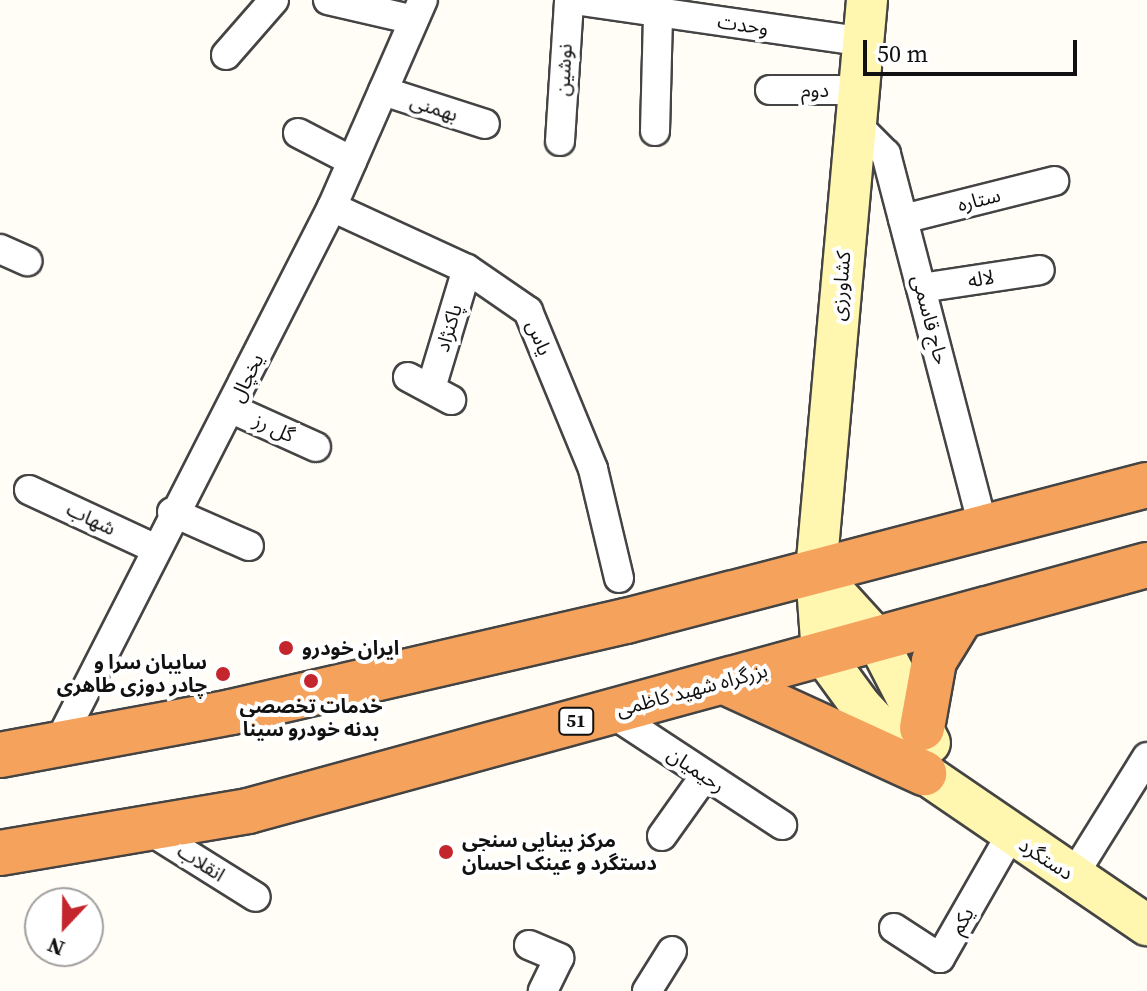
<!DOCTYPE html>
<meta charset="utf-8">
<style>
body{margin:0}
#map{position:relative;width:1147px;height:991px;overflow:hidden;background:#fffdf5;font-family:"Source Serif 4","Noto Sans Arabic",serif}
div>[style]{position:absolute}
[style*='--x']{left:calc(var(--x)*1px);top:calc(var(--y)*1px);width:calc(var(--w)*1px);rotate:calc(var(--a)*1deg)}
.roads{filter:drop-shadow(2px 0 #444) drop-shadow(-2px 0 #444) drop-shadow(0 2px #444) drop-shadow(0 -2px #444)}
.street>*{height:28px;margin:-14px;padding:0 14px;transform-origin:14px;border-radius:14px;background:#fff}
.secondary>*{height:40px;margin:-20px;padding:0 20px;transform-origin:20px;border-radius:20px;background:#fff6b0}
.highway>*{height:44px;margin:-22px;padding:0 22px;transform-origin:22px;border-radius:22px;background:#f5a25d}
.dots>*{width:22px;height:22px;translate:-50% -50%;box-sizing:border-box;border:4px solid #fff;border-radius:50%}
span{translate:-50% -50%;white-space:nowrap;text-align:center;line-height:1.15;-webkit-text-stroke:8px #fff;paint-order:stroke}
.shield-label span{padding:2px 6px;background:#fff;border:2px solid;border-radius:6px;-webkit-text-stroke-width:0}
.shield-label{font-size:18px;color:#111;font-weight:700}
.street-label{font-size:20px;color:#111}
.poi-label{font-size:20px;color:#111;font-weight:700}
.left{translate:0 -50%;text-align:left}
.right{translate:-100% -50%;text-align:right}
.north{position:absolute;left:24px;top:887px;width:80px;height:80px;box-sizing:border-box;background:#fff;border:2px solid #a0a0a0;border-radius:50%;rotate:202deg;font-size:22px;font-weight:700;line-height:32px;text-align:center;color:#111}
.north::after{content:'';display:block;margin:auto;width:28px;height:36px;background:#c4262e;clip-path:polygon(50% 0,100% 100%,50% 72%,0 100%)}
.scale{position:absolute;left:863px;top:40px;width:214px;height:36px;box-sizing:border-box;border:4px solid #111;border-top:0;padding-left:10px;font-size:24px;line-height:28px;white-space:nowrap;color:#111;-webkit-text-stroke:6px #fff;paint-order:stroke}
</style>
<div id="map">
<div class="roads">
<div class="street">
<i style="--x:328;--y:0;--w:88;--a:13.1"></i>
<i style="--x:574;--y:0;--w:294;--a:8.2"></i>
<i style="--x:226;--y:55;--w:73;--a:-48.9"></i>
<i style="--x:770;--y:90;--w:90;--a:0"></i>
<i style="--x:383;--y:91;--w:107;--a:17.9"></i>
<i style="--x:855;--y:123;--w:44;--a:45"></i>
<i style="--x:886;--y:154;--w:388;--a:75.4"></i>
<i style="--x:655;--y:131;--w:118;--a:-88.5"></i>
<i style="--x:298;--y:133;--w:61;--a:27.4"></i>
<i style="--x:560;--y:141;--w:141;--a:-86.3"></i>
<i style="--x:332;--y:207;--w:149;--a:24.7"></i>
<i style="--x:467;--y:269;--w:74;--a:34.5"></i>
<i style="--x:528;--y:311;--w:171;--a:67.6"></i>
<i style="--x:593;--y:469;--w:112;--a:76.6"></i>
<i style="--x:903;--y:219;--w:156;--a:-14.1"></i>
<i style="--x:0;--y:249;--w:30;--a:24"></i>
<i style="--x:921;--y:288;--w:120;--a:-8.6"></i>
<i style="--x:408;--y:377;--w:49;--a:28.1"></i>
<i style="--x:431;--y:388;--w:124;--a:-73.2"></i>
<i style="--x:232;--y:409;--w:92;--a:24.3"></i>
<i style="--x:29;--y:490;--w:138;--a:24.9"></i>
<i style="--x:172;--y:512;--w:84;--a:23.8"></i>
<i style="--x:610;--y:712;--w:206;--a:33.3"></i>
<i style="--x:56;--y:748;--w:607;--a:-62.97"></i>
<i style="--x:332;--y:207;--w:226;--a:-66.3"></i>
<i style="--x:147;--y:829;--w:128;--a:32"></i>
<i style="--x:662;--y:836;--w:72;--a:-54.6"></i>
<i style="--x:1073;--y:876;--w:140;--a:-58.1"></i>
<i style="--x:894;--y:928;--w:55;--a:33.1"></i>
<i style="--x:940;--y:958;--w:141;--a:-60.2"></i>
<i style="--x:529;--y:945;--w:33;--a:23"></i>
<i style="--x:559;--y:958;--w:37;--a:116"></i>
<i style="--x:647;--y:991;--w:47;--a:-58"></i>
</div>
<div class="secondary">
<i style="--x:867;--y:0;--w:574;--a:95.1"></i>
<i style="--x:816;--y:572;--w:81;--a:85.8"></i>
<i style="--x:822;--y:653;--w:64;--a:53.8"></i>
<i style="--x:860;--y:705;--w:93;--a:46.7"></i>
<i style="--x:924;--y:773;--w:270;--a:34.3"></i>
<i style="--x:816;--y:572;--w:89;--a:47.7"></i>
<i style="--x:876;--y:638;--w:118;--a:62.8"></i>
</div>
<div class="highway">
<i style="--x:727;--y:683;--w:217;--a:24.6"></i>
<i style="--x:922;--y:728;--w:68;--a:-79.8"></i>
<i style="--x:934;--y:661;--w:52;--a:-58.5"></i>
<i style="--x:0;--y:755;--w:235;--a:-10.5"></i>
<i style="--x:231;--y:712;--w:405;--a:-13"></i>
<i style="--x:626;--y:621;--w:538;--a:-14.63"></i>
<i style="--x:0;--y:853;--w:252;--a:-9.6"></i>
<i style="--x:248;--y:811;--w:932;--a:-15.3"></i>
</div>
</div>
<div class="dots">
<i style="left:286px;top:648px;background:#c4262e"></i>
<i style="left:223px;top:674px;background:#c4262e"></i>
<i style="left:311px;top:681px;background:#c4262e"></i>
<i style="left:446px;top:852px;background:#c4262e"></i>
</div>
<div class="shield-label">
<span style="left:576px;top:721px">51</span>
</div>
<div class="street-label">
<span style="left:743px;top:25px;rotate:8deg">وحدت</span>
<span style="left:564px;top:70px;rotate:-87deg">نوشین</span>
<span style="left:815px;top:90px">دوم</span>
<span style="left:434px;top:108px;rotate:18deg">بهمنی</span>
<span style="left:979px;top:200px;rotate:-14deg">ستاره</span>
<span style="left:981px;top:279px;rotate:-9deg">لاله</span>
<span style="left:841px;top:286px;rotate:-85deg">کشاورزی</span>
<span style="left:930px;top:320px;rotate:75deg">حاج قاسمی</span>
<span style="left:449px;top:328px;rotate:-73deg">پاکنژاد</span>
<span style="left:539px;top:338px;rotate:68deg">یاس</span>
<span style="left:247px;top:378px;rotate:-64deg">یخچال</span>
<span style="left:274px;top:428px;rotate:25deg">گل رز</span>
<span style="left:91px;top:519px;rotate:25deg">شهاب</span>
<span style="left:692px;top:690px;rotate:-15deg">بزرگراه شهید کاظمی</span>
<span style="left:696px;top:770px;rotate:34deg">رحیمیان</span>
<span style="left:1046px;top:859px;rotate:33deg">دستگرد</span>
<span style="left:201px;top:863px;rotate:32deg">انقلاب</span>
<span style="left:962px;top:921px;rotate:-60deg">یکم</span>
</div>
<div class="poi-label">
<span class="left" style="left:302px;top:648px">ایران خودرو</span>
<span class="right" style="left:207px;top:674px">سایبان سرا و<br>چادر دوزی طاهری</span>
<span style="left:311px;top:718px">خدمات تخصصی<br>بدنه خودرو سینا</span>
<span class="left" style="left:462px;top:852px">مرکز بینایی سنجی<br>دستگرد و عینک احسان</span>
</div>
<div class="north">N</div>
<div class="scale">50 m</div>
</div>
